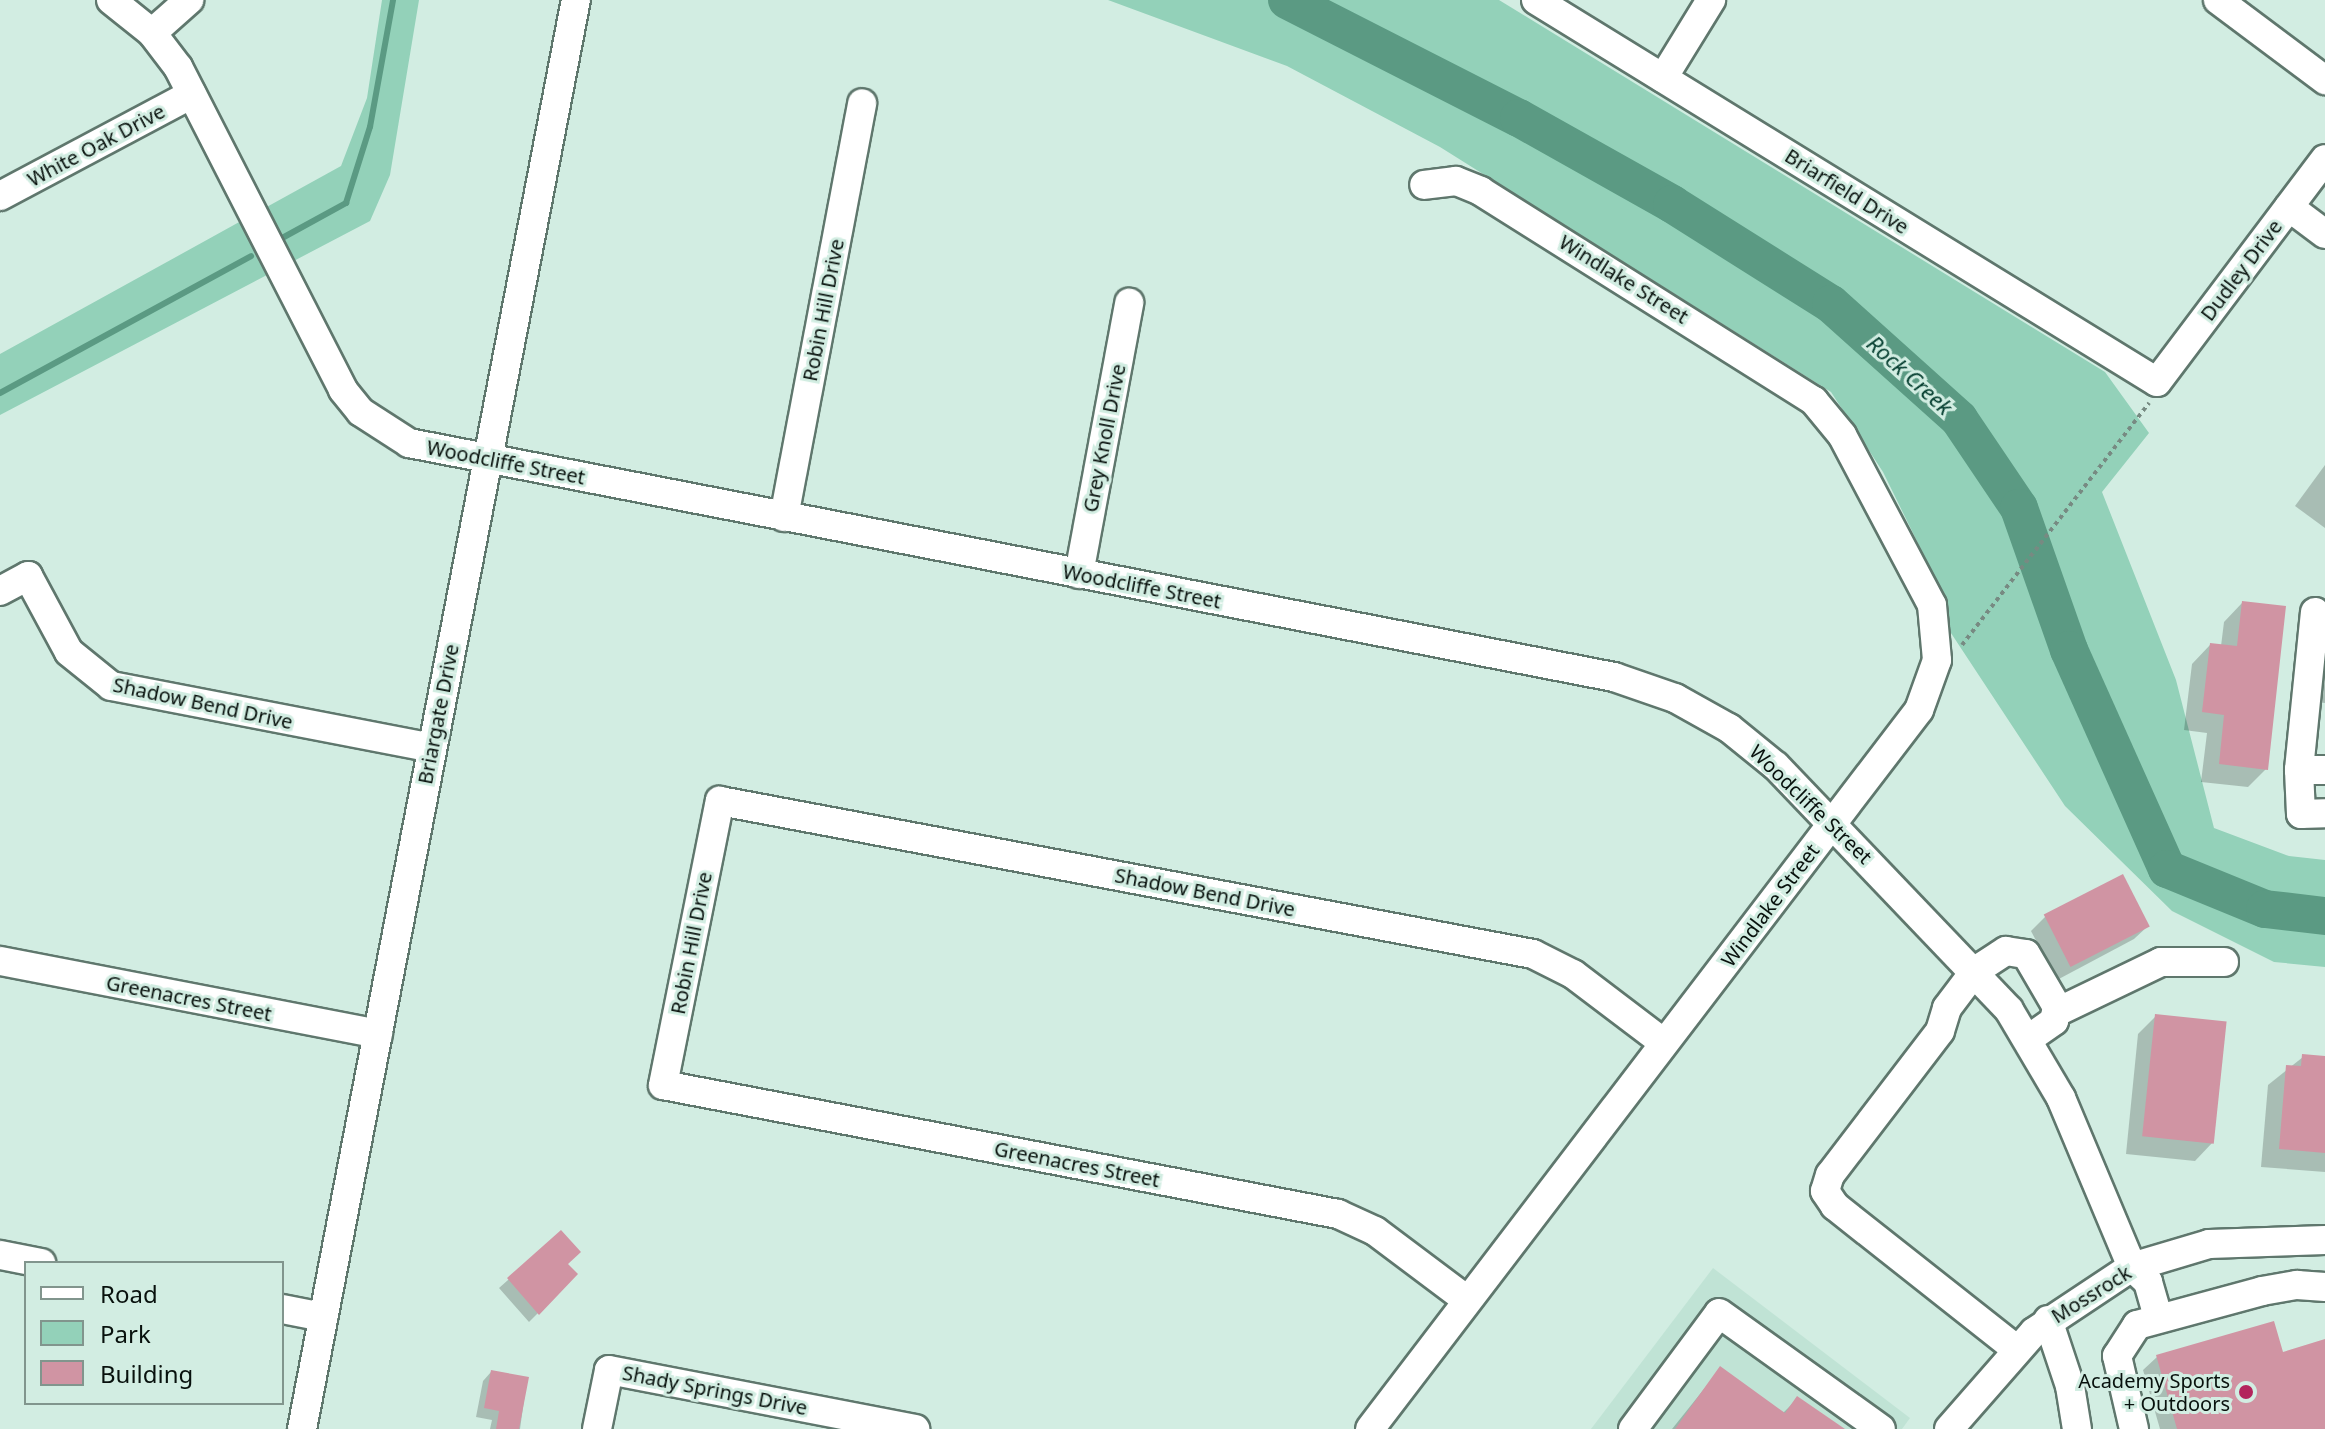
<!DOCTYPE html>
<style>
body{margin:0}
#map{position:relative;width:2325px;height:1429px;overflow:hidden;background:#d2ede2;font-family:"Noto Sans",sans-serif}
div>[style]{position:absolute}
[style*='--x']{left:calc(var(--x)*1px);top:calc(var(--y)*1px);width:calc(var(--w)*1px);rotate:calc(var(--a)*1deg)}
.built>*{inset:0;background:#c0e3d5}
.green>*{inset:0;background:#93d1b9}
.shadow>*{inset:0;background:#0003}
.stream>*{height:6px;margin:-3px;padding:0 3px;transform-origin:3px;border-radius:3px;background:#5b9a83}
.river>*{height:38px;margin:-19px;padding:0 19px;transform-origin:19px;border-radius:19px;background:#5b9a83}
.building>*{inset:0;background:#d094a3;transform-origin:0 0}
.path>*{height:4px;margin-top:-2px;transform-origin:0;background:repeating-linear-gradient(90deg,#778a82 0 4px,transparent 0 8px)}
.roads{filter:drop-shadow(2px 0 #5f776d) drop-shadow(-2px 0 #5f776d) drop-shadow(0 2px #5f776d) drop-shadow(0 -2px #5f776d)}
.minor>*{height:28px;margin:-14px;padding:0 14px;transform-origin:14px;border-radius:14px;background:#fff}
.dots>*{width:22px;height:22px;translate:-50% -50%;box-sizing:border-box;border:4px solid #d2ede2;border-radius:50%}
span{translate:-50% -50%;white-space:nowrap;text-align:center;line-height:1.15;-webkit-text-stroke:6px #d2ede2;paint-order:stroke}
.street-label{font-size:20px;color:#08110d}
.poi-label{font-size:20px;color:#08110d}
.right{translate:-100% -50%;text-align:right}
.water-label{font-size:22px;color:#013b2c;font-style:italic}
.legend{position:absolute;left:24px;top:1261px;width:260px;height:144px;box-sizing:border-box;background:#d2ede2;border:2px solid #81958d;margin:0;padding:10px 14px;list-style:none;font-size:24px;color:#08110d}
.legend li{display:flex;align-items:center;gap:16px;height:40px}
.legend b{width:40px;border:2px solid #81958d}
</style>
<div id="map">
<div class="built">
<i style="clip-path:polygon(1713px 1268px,1910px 1418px,1902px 1429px,1591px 1429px)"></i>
</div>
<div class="green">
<i style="clip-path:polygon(382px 0,419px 0,390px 175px,370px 221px,0 415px,0 354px,341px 166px,367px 98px)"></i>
<i style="clip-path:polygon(1108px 0,1499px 0,2105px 372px,2149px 433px,2102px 492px,2176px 680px,2214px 828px,2289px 856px,2325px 860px,2325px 967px,2274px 962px,2172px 911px,2065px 806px,1947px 627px,1941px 590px,1883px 472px,1831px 392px,1440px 147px,1287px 66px)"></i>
</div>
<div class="shadow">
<i style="clip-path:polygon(2325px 465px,2325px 528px,2295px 506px)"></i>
<i style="clip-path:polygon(2325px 599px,2325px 703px,2307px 701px,2316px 608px)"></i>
<i style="clip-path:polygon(2242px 603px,2266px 769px,2248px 787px,2201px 782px,2207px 733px,2184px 730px,2192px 664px,2210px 645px,2221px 646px,2224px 622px)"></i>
<i style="clip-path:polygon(2122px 877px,2148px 926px,2134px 939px,2057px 980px,2031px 931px,2045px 917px)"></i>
<i style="clip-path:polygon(2156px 1016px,2213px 1142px,2195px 1161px,2126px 1154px,2138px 1034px)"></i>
<i style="clip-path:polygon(2303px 1057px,2325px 1058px,2325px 1172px,2261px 1167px,2268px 1085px)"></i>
<i style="clip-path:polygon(561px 1233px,566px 1264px,576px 1275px,529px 1322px,499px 1288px)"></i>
<i style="clip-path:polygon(2325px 1342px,2325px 1429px,2160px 1429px,2143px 1370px,2157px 1357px,2282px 1354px)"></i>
<i style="clip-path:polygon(1720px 1369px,1783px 1413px,1798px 1398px,1838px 1429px,1672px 1429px)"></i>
<i style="clip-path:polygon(491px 1372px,527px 1379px,520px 1429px,490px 1429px,492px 1420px,476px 1417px,483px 1381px)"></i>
</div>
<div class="stream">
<i style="--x:284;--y:237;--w:71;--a:-28.7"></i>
<i style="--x:346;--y:203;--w:80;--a:-72.5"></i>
<i style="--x:370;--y:127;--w:129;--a:-79.7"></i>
<i style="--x:0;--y:393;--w:286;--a:-28.6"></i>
</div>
<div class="river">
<i style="--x:1287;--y:0;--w:260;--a:27"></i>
<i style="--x:1519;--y:118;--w:176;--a:29.3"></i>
<i style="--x:1672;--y:204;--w:188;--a:32.2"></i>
<i style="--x:1831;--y:304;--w:172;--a:41.9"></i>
<i style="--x:1959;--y:419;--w:107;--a:56"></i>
<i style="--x:2019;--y:508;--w:151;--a:70.6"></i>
<i style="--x:2069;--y:650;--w:240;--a:65.9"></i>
<i style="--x:2167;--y:869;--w:106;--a:22.2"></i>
<i style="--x:2265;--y:909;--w:60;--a:6.7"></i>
</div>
<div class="building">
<i style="clip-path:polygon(2242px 601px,2286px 606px,2268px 770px,2219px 764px,2224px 715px,2202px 712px,2210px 643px,2237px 646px)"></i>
<i style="left:2123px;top:874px;width:59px;height:89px;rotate:63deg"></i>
<i style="left:2155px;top:1014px;width:72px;height:123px;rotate:6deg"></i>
<i style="clip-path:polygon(2302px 1054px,2325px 1056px,2325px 1153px,2279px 1149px,2286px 1065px,2301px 1066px)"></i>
<i style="clip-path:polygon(561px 1230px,581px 1252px,568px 1264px,578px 1274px,539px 1315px,507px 1278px)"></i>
<i style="clip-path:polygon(2274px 1321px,2283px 1352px,2325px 1339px,2325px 1429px,2177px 1429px,2156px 1355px)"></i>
<i style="clip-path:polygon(1720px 1366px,1785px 1413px,1797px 1396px,1845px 1429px,1675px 1429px)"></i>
<i style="clip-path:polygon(491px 1370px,529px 1377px,519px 1429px,496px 1429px,499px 1411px,484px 1408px)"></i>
</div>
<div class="path">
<i style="--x:1962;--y:645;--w:306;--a:-52.3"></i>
</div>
<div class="roads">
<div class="minor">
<i style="--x:111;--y:0;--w:53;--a:38.8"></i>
<i style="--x:152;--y:33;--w:43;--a:52.6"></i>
<i style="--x:178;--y:67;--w:363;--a:62.9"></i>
<i style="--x:343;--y:390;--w:28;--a:51"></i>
<i style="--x:361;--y:412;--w:57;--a:32.9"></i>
<i style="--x:409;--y:443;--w:1228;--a:10.99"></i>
<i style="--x:1614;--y:677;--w:65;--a:19"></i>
<i style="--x:1675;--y:698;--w:62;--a:29.1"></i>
<i style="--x:1729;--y:728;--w:60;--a:39"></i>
<i style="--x:1776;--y:766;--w:337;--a:46.3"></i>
<i style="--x:2009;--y:1010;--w:102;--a:59.4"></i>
<i style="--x:2061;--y:1098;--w:183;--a:67.2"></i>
<i style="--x:2132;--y:1267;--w:22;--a:43"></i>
<i style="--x:2148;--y:1282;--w:35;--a:74"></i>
<i style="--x:1536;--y:0;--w:729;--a:31.6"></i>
<i style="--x:2157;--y:382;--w:279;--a:-53"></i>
<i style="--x:2218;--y:0;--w:134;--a:36.8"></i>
<i style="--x:152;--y:33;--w:50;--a:-41.7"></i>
<i style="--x:1663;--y:78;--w:92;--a:-58.4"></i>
<i style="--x:0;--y:196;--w:217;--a:-28"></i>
<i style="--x:2289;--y:207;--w:45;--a:36.9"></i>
<i style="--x:784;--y:517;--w:421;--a:-79.3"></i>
<i style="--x:1079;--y:574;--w:276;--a:-79.5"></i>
<i style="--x:0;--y:591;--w:32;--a:-28"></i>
<i style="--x:28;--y:576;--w:86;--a:61.7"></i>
<i style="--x:69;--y:652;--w:54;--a:39"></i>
<i style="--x:111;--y:686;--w:327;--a:10.9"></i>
<i style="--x:2315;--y:612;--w:159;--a:95.8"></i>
<i style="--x:2299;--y:770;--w:26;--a:0"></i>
<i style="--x:2299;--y:770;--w:44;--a:87.4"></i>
<i style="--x:2301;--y:814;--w:24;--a:-2"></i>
<i style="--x:0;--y:961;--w:385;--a:10.9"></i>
<i style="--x:2057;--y:1012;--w:115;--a:-25.7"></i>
<i style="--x:2161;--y:962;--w:63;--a:0"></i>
<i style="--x:0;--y:1255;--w:42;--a:11"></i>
<i style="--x:1467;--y:1300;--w:115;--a:-143.1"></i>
<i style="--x:1375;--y:1231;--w:41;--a:-155.3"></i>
<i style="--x:1338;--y:1214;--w:687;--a:-169.18"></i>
<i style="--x:663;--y:1085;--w:290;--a:-78.7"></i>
<i style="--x:720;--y:801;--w:827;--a:10.66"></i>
<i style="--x:1533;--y:954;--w:45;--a:26.6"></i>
<i style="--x:1573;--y:974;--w:114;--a:37.2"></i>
<i style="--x:282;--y:1309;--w:42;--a:11"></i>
<i style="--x:2048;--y:1320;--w:70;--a:71.6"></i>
<i style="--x:2070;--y:1386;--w:44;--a:80.8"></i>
<i style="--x:2016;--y:1349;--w:231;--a:-141.7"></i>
<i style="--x:1835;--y:1206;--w:18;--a:-124"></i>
<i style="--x:1825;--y:1191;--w:17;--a:-73"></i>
<i style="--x:1830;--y:1175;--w:181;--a:-52.6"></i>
<i style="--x:1940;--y:1031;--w:24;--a:-73"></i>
<i style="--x:1947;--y:1008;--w:46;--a:-52.9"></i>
<i style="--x:1975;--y:971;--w:37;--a:-33"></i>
<i style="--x:2006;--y:951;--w:20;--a:9"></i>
<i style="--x:2026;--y:954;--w:61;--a:59.7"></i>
<i style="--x:2057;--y:1007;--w:14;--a:102"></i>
<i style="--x:2054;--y:1021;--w:32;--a:145"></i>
<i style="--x:302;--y:1429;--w:1455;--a:-79.15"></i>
<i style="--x:597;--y:1429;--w:60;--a:-78.5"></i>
<i style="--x:609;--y:1370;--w:312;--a:10.9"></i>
<i style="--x:1370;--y:1429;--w:905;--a:-52.64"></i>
<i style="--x:1919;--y:710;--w:53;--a:-70.2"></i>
<i style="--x:1937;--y:660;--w:55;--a:-95.2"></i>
<i style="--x:1932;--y:605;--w:192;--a:-117.9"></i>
<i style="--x:1842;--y:435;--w:44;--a:-129.5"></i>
<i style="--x:1814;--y:401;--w:394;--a:-147.8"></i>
<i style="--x:1481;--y:191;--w:27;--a:-158"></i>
<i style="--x:1456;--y:181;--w:32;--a:173"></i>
<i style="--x:1633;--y:1429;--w:144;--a:-53.4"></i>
<i style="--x:1719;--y:1313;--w:199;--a:35.6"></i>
<i style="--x:1949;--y:1429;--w:129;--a:-48.8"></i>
<i style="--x:2034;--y:1332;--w:118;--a:-33.6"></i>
<i style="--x:2132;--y:1267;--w:80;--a:-16.6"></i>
<i style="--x:2209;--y:1244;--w:116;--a:-2"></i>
<i style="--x:2134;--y:1429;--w:75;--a:-103.1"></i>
<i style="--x:2117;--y:1356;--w:37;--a:-57"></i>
<i style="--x:2137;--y:1325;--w:130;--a:-15.2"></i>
<i style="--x:2262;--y:1291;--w:36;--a:-10"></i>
<i style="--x:2297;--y:1285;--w:28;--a:4"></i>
</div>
</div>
<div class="dots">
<i style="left:2246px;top:1392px;background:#b3255c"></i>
</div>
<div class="street-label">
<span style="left:96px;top:145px;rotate:-28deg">White Oak Drive</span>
<span style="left:1847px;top:191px;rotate:32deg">Briarfield Drive</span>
<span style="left:2241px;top:270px;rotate:-53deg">Dudley Drive</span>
<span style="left:1624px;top:279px;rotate:32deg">Windlake Street</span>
<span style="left:823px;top:310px;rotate:-79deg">Robin Hill Drive</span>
<span style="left:1104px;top:438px;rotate:-79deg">Grey Knoll Drive</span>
<span style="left:506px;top:462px;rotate:11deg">Woodcliffe Street</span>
<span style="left:1142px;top:586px;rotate:11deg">Woodcliffe Street</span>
<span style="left:203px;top:703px;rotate:12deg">Shadow Bend Drive</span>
<span style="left:438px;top:714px;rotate:-79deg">Briargate Drive</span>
<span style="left:1811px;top:804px;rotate:44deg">Woodcliffe Street</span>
<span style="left:1205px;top:892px;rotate:11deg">Shadow Bend Drive</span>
<span style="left:1770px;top:905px;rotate:-53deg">Windlake Street</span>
<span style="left:691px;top:943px;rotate:-79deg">Robin Hill Drive</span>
<span style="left:189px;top:998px;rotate:11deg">Greenacres Street</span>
<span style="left:1077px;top:1164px;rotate:11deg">Greenacres Street</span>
<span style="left:2091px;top:1294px;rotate:-32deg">Mossrock</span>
<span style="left:715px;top:1390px;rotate:11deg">Shady Springs Drive</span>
</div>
<div class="poi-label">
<span class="right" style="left:2230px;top:1392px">Academy Sports<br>+ Outdoors</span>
</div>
<div class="water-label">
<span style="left:1910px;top:375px;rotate:42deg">Rock Creek</span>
</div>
<ul class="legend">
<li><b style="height:10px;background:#fff"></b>Road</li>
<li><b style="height:22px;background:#93d1b9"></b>Park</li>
<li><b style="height:22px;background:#d094a3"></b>Building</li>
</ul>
</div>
